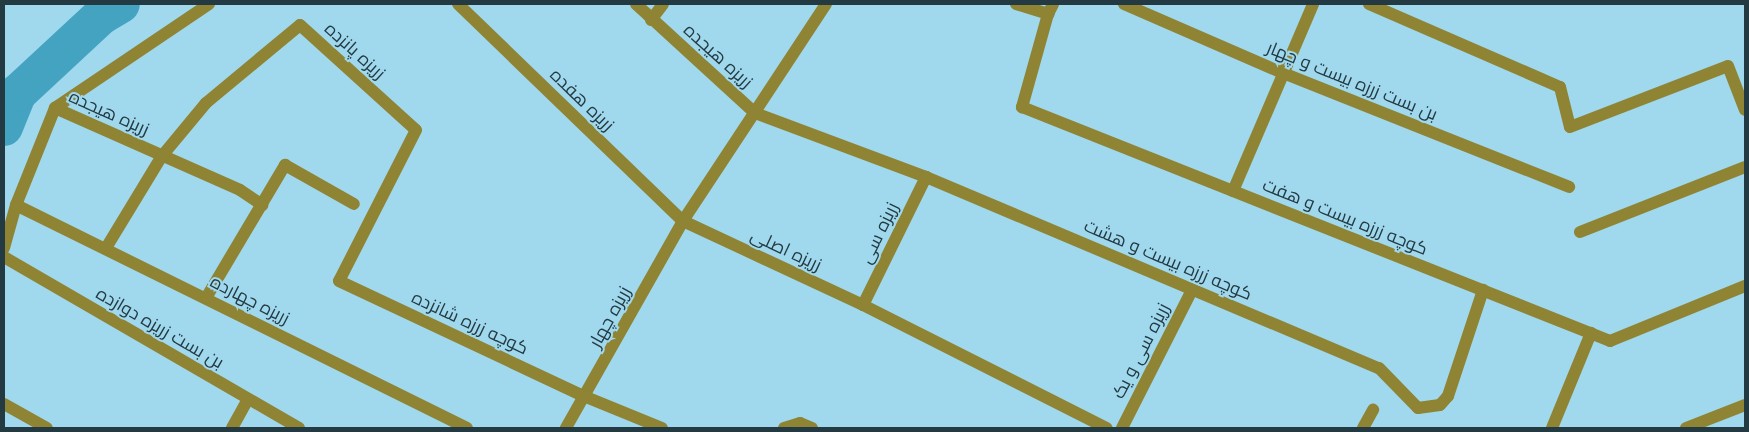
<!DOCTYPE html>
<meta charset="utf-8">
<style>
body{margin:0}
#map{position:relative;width:1749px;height:432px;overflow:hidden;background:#a0d8ed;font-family:Montserrat,Cairo,sans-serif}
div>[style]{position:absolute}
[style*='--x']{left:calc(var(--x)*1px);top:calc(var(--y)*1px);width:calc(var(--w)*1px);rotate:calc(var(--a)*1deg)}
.river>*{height:38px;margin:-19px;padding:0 19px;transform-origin:19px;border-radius:19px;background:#43a3c1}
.minor>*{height:12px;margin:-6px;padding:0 6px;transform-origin:6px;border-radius:6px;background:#8e8433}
span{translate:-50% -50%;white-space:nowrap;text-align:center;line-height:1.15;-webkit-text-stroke:4px #a0d8ed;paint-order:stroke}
.street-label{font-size:18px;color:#233a42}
.frame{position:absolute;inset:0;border:5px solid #233a42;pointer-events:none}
</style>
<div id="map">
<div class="river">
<i style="--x:4;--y:127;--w:37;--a:-68"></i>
<i style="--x:18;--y:93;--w:113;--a:-42.9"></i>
<i style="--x:101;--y:16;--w:23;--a:-31"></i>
</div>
<div class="minor">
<i style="--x:209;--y:4;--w:186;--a:146"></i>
<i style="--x:55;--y:108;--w:202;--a:23.9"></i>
<i style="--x:240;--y:190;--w:27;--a:34"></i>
<i style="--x:458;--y:4;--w:313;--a:44"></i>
<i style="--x:683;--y:221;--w:238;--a:119.5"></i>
<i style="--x:636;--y:4;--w:161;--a:42.5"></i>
<i style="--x:755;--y:113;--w:183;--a:20.5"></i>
<i style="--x:926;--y:177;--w:492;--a:22.9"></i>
<i style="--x:1379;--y:368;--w:56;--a:45.7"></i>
<i style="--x:1418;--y:408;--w:22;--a:-8"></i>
<i style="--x:1440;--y:405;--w:12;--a:-48"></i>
<i style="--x:1448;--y:396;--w:112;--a:-71.7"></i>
<i style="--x:826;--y:4;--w:260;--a:123.4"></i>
<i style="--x:683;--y:221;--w:199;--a:25"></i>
<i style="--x:863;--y:305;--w:273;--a:26.8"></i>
<i style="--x:1016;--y:4;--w:34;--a:17"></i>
<i style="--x:1048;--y:14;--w:11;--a:-63"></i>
<i style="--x:1124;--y:4;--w:173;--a:23.5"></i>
<i style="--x:1283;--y:73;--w:308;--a:21.7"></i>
<i style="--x:1369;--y:4;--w:208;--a:23.5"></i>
<i style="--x:1560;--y:87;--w:41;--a:76"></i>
<i style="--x:1570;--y:127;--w:169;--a:-21.1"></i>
<i style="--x:1728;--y:66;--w:47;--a:68.9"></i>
<i style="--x:1048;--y:14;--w:97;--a:105.6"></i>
<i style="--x:1022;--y:107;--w:633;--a:21.7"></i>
<i style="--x:1610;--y:341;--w:146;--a:-22.2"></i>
<i style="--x:651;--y:20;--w:20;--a:-53"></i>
<i style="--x:1233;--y:191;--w:203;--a:-66.8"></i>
<i style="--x:16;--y:205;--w:503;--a:26.31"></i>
<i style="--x:1580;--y:232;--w:177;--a:-21.5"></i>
<i style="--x:4;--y:248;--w:45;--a:-74.4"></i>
<i style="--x:16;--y:205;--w:105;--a:-68.1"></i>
<i style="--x:106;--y:248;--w:108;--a:-58.7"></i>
<i style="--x:162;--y:156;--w:69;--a:-50.3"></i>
<i style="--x:206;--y:103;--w:122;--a:-39.7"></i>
<i style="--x:300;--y:25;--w:156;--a:42.2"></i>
<i style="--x:416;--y:130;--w:169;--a:117"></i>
<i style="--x:339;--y:281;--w:273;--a:25.2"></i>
<i style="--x:586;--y:397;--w:82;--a:22.2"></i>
<i style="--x:4;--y:257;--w:341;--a:30.1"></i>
<i style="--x:206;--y:298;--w:155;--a:-59.3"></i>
<i style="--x:285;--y:165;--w:79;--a:29.5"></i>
<i style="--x:863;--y:305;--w:143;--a:-63.8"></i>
<i style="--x:4;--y:404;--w:49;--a:29.2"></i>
<i style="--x:232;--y:428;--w:33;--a:-61"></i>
<i style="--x:784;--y:428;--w:17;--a:-17"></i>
<i style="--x:800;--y:423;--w:13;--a:23"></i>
<i style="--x:1122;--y:428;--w:155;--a:-63.1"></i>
<i style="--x:1363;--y:428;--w:21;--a:-61"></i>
<i style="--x:1552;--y:428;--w:103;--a:-67.7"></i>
<i style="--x:1686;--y:428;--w:63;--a:-21.3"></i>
</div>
<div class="street-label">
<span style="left:355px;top:51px;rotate:42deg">زریزه پانزده</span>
<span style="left:718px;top:56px;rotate:42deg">زریزه هیجده</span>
<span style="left:1352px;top:81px;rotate:22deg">بن بست زرزه بیست و چهار</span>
<span style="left:582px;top:100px;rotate:44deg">زریزه هفده</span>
<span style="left:109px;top:113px;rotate:24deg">زریزه هیجده</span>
<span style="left:1345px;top:217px;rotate:22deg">کوچه زرزه بیست و هفت</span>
<span style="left:879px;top:233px;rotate:-64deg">زریزه سی</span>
<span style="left:786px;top:250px;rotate:25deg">زریزه اصلی</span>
<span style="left:1168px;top:260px;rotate:23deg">کوچه زرزه بیست و هشت</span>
<span style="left:250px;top:300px;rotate:27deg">زریزه چهارده</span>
<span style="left:610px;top:317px;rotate:-61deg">زریزه چهار</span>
<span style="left:470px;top:323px;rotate:25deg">کوچه زرزه شانزده</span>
<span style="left:160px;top:328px;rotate:30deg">بن بست زریزه دوازده</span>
<span style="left:1141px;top:351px;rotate:-63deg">زریزه سی و یک</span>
</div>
<div class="frame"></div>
</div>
